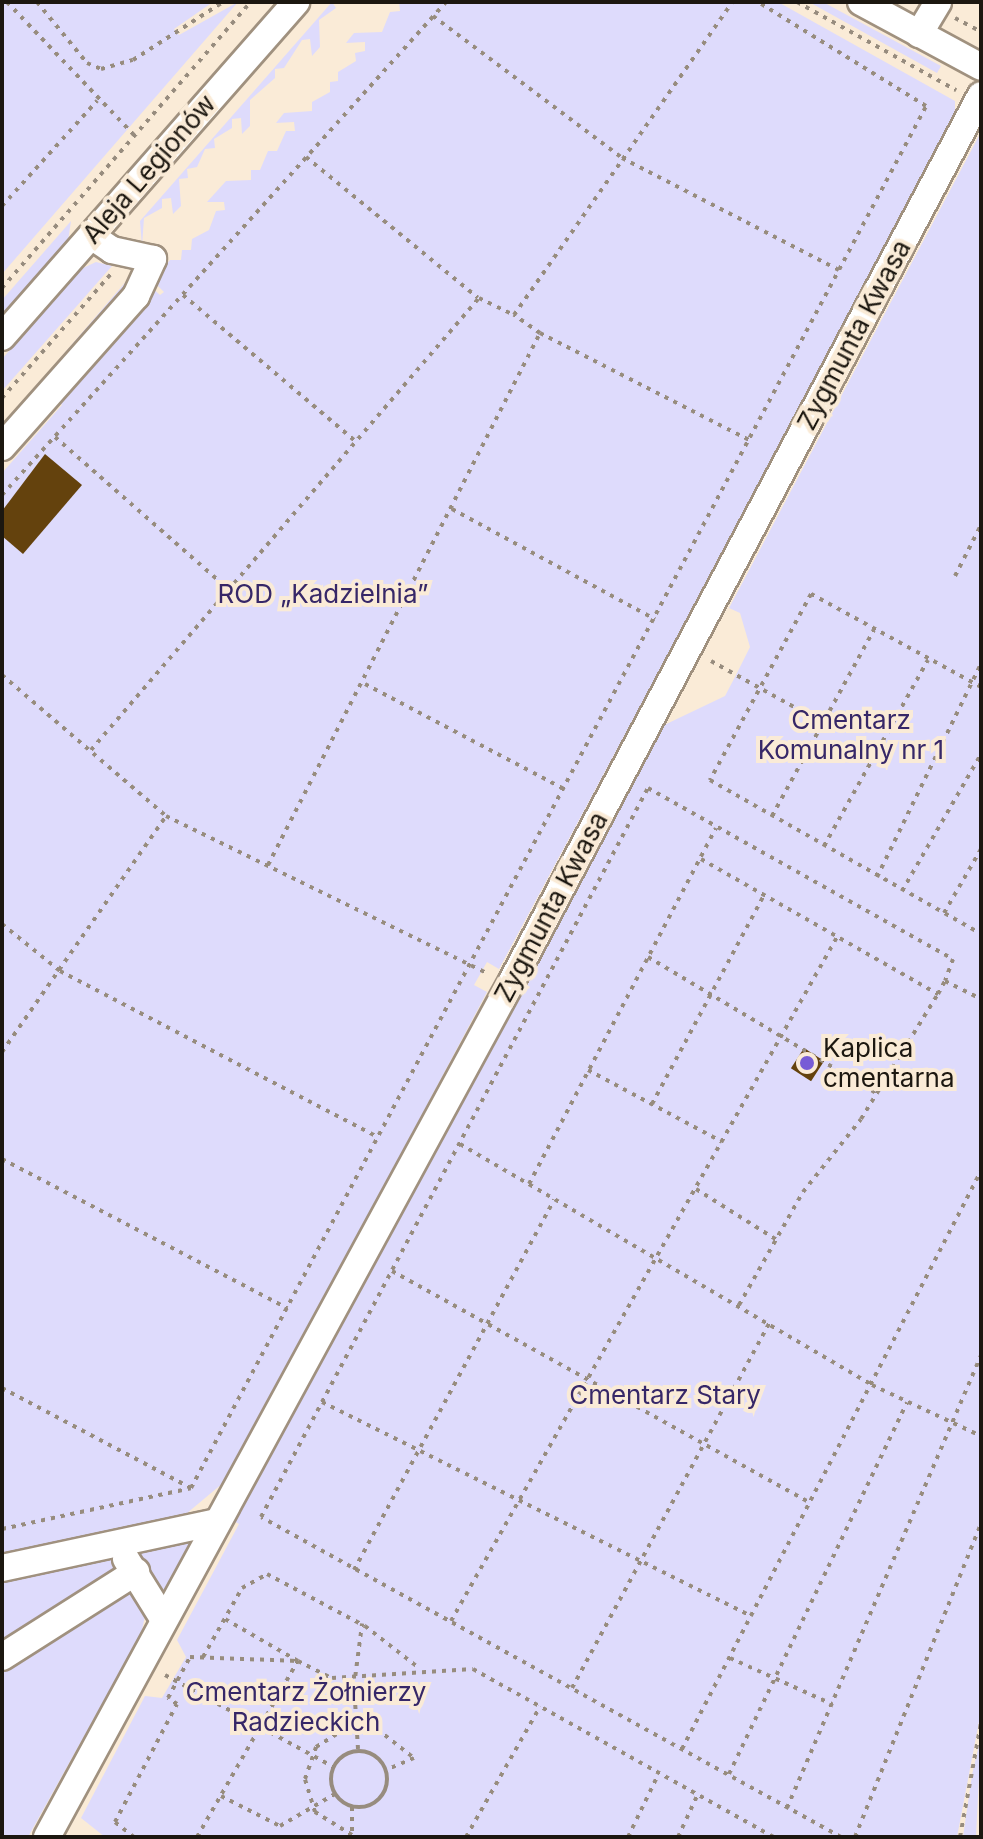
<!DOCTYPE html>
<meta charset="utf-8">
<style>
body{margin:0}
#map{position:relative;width:983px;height:1839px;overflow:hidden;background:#faebd7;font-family:Inter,sans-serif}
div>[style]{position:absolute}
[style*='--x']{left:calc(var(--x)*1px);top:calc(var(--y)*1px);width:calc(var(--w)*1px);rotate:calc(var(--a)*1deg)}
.green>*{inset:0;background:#dedbfc}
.building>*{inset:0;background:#64420d;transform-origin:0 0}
.path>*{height:4px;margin-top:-2px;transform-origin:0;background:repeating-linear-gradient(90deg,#978c7e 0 4px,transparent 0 10px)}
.path>.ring{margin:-2px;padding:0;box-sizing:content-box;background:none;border:4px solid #978c7e;border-radius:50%}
.roads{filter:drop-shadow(2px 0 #a0917f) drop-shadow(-2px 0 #a0917f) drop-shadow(0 2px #a0917f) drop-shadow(0 -2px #a0917f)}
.minor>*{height:26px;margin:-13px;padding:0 13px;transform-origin:13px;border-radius:13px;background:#fff}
.dots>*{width:22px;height:22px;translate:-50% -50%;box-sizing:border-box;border:4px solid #faebd7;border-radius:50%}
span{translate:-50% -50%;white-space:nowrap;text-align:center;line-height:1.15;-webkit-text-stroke:8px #faebd7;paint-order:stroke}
.street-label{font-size:26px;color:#1c1710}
.park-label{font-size:26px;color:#362768}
.poi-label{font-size:26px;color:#1c1710}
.left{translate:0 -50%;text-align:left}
.frame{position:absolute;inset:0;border:4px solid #1c1710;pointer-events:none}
</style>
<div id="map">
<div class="green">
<i style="clip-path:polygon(2px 2px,213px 2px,174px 29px,179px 35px,238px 2px,2px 274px)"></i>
<i style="clip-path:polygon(332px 2px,336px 8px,319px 20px,320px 47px,312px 56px,310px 39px,302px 40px,284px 68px,275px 69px,275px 78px,250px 100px,250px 126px,242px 134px,241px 118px,232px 119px,232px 128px,214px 139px,215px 148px,205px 149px,197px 167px,187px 169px,188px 178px,179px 179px,181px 206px,173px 214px,171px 198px,162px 199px,162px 208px,144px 218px,142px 246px,140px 221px)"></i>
<i style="clip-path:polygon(399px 2px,778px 2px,955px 101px,955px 109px,950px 128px,499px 969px,487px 962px,474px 985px,487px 992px,229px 1478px,180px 1519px,2px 1558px,2px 473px,62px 405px,54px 397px,150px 286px,160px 295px,164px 292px,153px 281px,170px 260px,181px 260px,182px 250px,191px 250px,192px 239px,209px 230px,216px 211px,225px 210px,224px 202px,207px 202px,226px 181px,251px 180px,251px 170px,260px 170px,268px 151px,277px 151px,286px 131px,295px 131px,294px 122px,276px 123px,284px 113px,312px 111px,312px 102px,330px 92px,330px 82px,338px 81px,338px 72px,356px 61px,355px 53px,365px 51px,365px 42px,346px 43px,354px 33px,382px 32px,390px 12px,400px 11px)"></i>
<i style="clip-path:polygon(809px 2px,823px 2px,941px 66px,937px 73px)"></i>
<i style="clip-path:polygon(981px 132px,981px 1711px,957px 1837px,105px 1837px,81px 1818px,145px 1696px,162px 1698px,186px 1657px,177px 1640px,239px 1524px,234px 1521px,658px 728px,725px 696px,736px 675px,750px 647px,740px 613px,729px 608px)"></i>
<i style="clip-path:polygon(71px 221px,68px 241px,2px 315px,2px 300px)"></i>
<i style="clip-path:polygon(96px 262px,112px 266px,2px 391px,2px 359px,81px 269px)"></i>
<i style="clip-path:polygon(135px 271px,135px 279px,13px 427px,2px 426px)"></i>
<i style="clip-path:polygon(188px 1535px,196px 1541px,162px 1599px,132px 1552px)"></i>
<i style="clip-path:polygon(108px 1554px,134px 1578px,146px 1612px,141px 1634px,28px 1837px,2px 1837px,2px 1576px)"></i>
<i style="clip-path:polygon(981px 1736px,976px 1837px,963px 1837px,972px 1775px)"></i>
</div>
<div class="building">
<i style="clip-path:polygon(45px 454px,82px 485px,23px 554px,2px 536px,2px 511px)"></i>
<i style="left:804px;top:1048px;width:24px;height:24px;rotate:33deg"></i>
</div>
<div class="path">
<i style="--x:7;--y:2;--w:184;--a:46.3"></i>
<i style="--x:37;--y:2;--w:79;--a:50.7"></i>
<i style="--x:87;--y:63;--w:15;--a:23"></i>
<i style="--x:101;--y:69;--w:33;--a:-16"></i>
<i style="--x:133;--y:60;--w:107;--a:-32.8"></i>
<i style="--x:797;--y:2;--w:182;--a:29"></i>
<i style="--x:433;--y:16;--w:236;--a:36.9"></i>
<i style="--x:622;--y:158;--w:244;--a:27.3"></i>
<i style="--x:955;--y:18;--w:30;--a:28"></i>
<i style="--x:306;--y:157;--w:222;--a:39.3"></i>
<i style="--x:2;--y:206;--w:142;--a:-47.9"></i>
<i style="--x:2;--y:288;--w:379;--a:-49"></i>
<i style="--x:183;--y:295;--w:224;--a:40.3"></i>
<i style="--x:540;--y:333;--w:235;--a:27.1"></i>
<i style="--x:2;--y:398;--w:165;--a:-48.7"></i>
<i style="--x:55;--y:437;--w:227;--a:41.3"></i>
<i style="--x:2;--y:495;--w:663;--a:-47.99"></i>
<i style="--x:452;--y:509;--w:231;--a:28.5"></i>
<i style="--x:955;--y:576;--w:57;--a:-63"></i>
<i style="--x:711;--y:661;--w:126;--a:29"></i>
<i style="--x:2;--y:675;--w:216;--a:40.7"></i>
<i style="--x:166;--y:816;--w:357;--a:26.1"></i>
<i style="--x:365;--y:684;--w:225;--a:27.8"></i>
<i style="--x:981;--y:687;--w:194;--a:-151.3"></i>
<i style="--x:811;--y:594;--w:212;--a:118.5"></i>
<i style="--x:710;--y:780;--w:312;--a:29.6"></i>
<i style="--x:91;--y:750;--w:596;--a:-49.36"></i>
<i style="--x:479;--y:298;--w:39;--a:26"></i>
<i style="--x:772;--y:816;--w:212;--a:-61.3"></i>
<i style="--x:824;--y:846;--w:213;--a:-60.8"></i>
<i style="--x:701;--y:859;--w:273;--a:29.7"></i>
<i style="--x:938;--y:994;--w:15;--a:-62"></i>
<i style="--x:945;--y:981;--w:40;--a:26.6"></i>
<i style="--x:268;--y:865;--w:598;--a:-62.92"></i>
<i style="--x:540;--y:333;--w:32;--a:-145"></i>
<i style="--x:514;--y:315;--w:381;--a:-55.1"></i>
<i style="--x:877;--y:877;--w:237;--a:-64"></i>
<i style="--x:902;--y:891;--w:158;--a:-60"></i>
<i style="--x:944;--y:913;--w:74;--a:-60"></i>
<i style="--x:2;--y:924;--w:75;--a:39"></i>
<i style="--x:60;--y:971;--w:359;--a:27.6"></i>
<i style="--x:648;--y:957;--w:268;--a:30.8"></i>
<i style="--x:2;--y:1052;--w:287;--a:-55.2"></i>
<i style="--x:588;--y:1070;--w:152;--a:28.2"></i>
<i style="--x:652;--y:1104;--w:237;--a:-61.8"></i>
<i style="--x:460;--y:1144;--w:477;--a:30.3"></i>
<i style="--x:872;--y:1385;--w:120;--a:25.1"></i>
<i style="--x:2;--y:1159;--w:322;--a:27.6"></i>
<i style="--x:529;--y:1184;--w:402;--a:-62.3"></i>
<i style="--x:696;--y:1189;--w:96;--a:32.2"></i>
<i style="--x:392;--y:1271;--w:478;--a:29"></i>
<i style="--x:739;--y:1305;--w:130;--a:-60.5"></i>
<i style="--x:803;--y:1192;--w:93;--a:-51.5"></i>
<i style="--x:861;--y:1119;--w:147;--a:-58.4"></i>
<i style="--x:2;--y:1388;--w:214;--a:27.9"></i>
<i style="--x:322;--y:1402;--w:480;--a:26.5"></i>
<i style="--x:2;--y:1529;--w:193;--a:-12.2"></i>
<i style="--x:191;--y:1488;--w:1565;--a:-61.99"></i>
<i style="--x:926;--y:106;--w:198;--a:-148.2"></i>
<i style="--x:354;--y:1570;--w:421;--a:-61.6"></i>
<i style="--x:451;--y:1621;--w:785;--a:-60.56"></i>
<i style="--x:203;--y:1657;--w:79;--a:-60.5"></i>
<i style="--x:242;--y:1588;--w:29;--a:-29"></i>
<i style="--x:267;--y:1574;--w:111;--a:28"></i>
<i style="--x:365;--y:1626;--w:68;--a:37.9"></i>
<i style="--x:730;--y:1658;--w:112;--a:24.3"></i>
<i style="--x:165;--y:1675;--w:192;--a:28.6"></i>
<i style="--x:572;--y:1688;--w:415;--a:-61.6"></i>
<i style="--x:358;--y:1749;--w:63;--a:-93.6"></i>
<i style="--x:354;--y:1686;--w:63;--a:-82.6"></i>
<i style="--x:682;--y:1749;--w:651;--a:-62.65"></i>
<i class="ring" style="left:331px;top:1751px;width:52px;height:52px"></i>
<i style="--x:729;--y:1774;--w:412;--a:-64.4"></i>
<i style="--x:221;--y:1796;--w:66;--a:27"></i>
<i style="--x:280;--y:1826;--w:64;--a:-30.2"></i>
<i style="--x:352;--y:1807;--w:28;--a:90"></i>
<i style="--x:352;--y:1835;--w:44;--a:-148.1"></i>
<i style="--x:315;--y:1812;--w:34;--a:-107"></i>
<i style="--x:305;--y:1779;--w:34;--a:-71"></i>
<i style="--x:316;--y:1747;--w:38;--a:-32"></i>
<i style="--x:348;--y:1727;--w:29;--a:4"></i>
<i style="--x:377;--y:1729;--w:47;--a:38.1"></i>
<i style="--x:414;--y:1758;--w:30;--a:157"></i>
<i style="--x:787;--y:1808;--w:492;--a:-66.8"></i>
<i style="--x:134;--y:1837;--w:24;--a:-142"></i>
<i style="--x:115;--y:1822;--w:133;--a:-62.3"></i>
<i style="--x:177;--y:1704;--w:11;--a:-146"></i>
<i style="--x:168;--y:1698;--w:47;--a:-61.8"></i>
<i style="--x:190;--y:1657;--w:108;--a:2.1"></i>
<i style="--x:298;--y:1661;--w:38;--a:27"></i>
<i style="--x:332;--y:1678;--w:141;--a:-3.7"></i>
<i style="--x:473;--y:1669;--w:344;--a:29.2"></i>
<i style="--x:197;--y:1837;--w:203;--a:-60.2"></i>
<i style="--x:298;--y:1661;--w:84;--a:-150.1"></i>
<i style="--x:466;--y:1837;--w:150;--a:-60.4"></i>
<i style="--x:628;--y:1837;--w:69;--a:-64.2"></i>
<i style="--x:678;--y:1837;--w:45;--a:-65.1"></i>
<i style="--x:841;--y:1837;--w:662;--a:-151.11"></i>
<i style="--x:261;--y:1517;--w:825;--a:-62.04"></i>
<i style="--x:648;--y:788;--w:350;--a:29.3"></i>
<i style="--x:953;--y:959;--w:23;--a:110"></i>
<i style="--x:855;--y:1837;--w:337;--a:-68.1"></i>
<i style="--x:960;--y:1837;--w:116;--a:-79.6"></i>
</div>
<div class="roads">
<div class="minor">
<i style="--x:861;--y:2;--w:136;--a:28.4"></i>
<i style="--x:919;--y:34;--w:37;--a:-59"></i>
<i style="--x:2;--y:337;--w:446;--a:-48.7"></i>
<i style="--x:2;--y:447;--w:202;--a:-48.4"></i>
<i style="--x:136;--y:296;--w:41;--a:-65.3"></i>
<i style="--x:153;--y:259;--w:42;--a:-167.6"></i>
<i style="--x:112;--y:250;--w:25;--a:-146"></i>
<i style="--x:126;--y:1559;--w:72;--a:58.1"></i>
<i style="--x:2;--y:1568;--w:220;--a:-12.1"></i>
<i style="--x:2;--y:1657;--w:159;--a:-32.4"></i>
<i style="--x:47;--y:1837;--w:974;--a:-61.49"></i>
<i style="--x:512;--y:981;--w:1002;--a:-62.11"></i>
</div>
</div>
<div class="dots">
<i style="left:807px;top:1063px;background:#775cd6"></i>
</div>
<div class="street-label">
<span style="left:149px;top:169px;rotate:-49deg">Aleja Legionów</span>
<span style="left:854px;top:335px;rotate:-62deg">Zygmunta Kwasa</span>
<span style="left:551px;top:907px;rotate:-62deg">Zygmunta Kwasa</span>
</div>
<div class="park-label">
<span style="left:323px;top:594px">ROD „Kadzielnia”</span>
<span style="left:851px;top:735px">Cmentarz<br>Komunalny nr 1</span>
<span style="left:665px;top:1395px">Cmentarz Stary</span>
<span style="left:306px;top:1707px">Cmentarz Żołnierzy<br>Radzieckich</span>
</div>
<div class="poi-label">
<span class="left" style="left:823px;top:1063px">Kaplica<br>cmentarna</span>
</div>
<div class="frame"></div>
</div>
